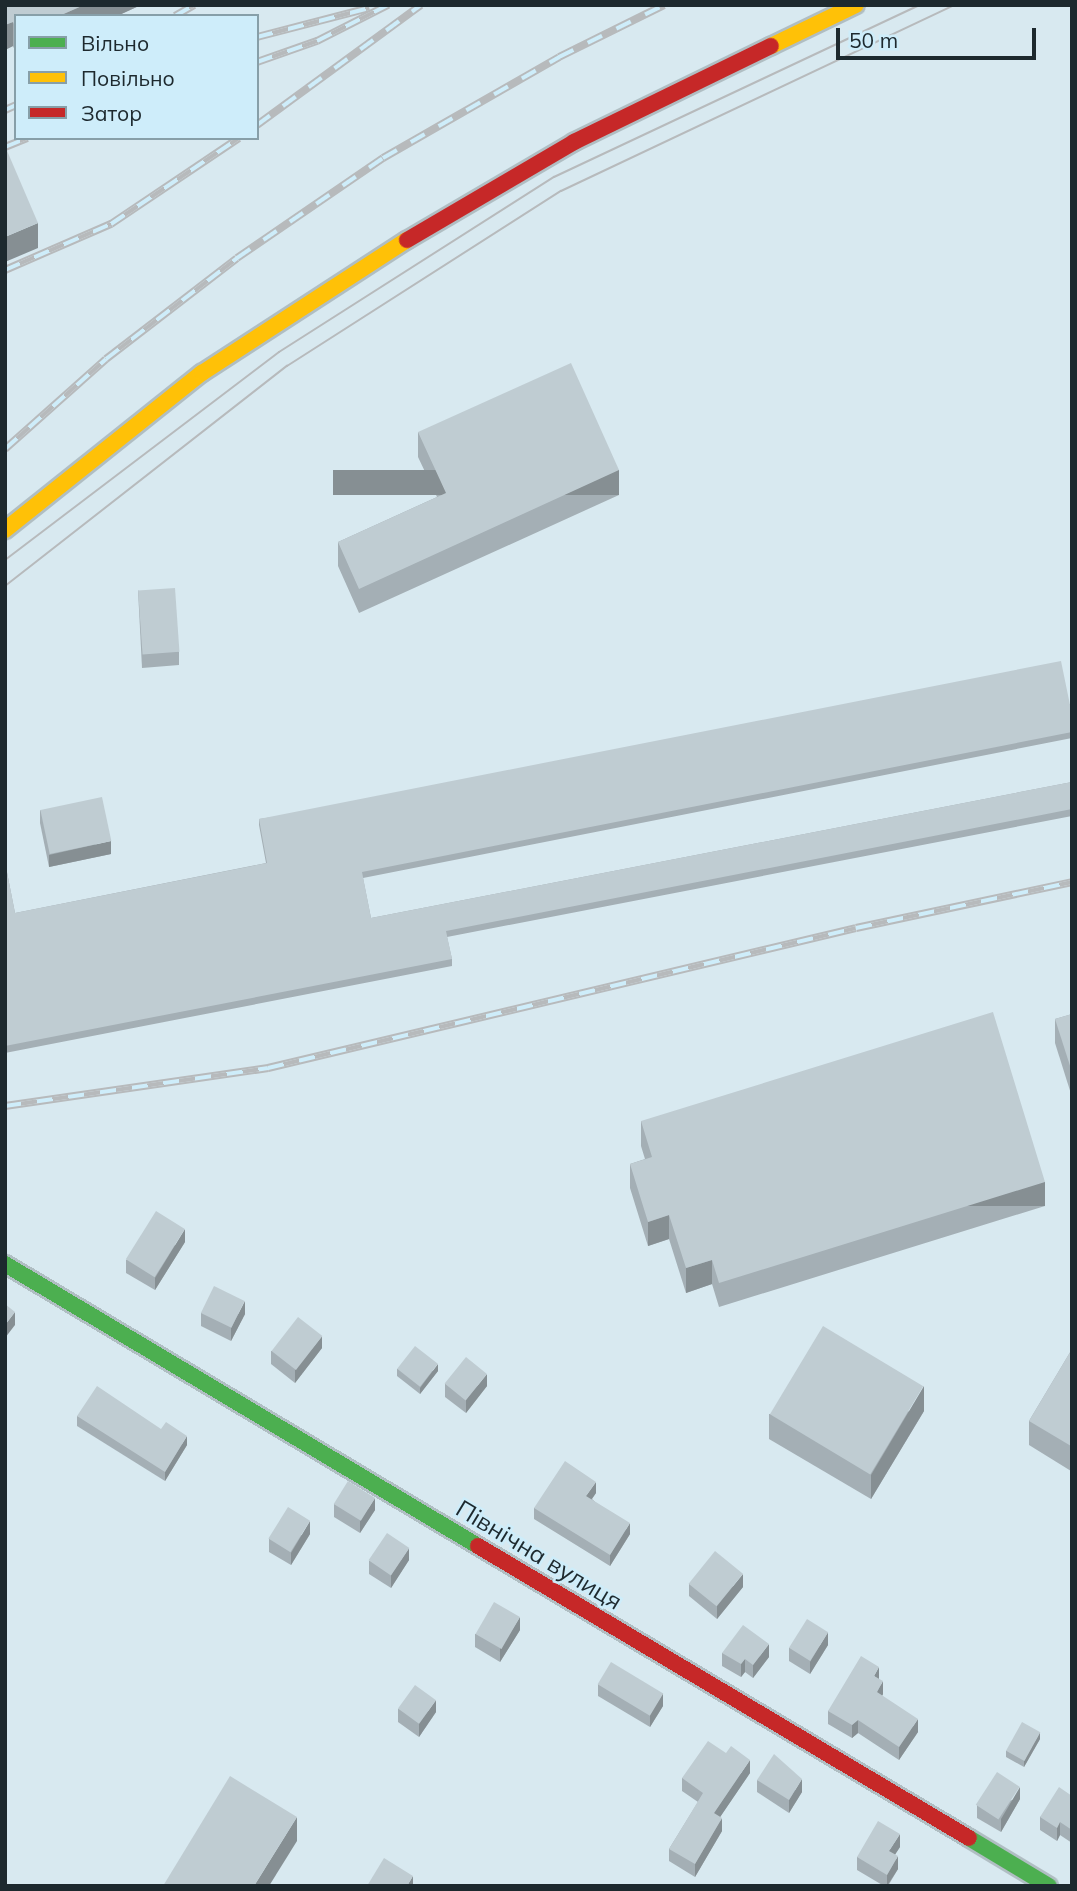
<!DOCTYPE html>
<meta charset="utf-8">
<style>
body{margin:0}
#map{position:relative;width:1077px;height:1891px;overflow:hidden;background:#d8e9f0;font-family:Mulish,sans-serif}
div>[style]{position:absolute}
[style*='--x']{left:calc(var(--x)*1px);top:calc(var(--y)*1px);width:calc(var(--w)*1px);rotate:calc(var(--a)*1deg)}
.roads{filter:drop-shadow(2px 0 #b0bec3) drop-shadow(-2px 0 #b0bec3) drop-shadow(0 2px #b0bec3) drop-shadow(0 -2px #b0bec3)}
.fast>*{height:16px;margin:-8px;padding:0 8px;transform-origin:8px;border-radius:8px;background:#4caf50}
.slow>*{height:16px;margin:-8px;padding:0 8px;transform-origin:8px;border-radius:8px;background:#ffc107}
.jam>*{height:16px;margin:-8px;padding:0 8px;transform-origin:8px;border-radius:8px;background:#c62828}
.tram>*{height:2px;margin:-1px;padding:0 1px;transform-origin:1px;border-radius:1px;background:#b7babc}
.rail>*{height:8px;margin-top:-4px;transform-origin:0;background:repeating-linear-gradient(90deg,#ceedfa 0 16px,#b7babc 0 32px);box-sizing:border-box;border-block:2px solid #b7babc}
.wall>*{inset:0;background:#a4afb5}
.shaded-wall>*{inset:0;background:#868f93;transform-origin:0 0}
.building>*{inset:0;background:#bfccd2;transform-origin:0 0}
span{translate:-50% -50%;white-space:nowrap;text-align:center;line-height:1.15;-webkit-text-stroke:5px #ceedfa;paint-order:stroke}
.street-label{font-size:24px;color:#1d292e}
.frame{position:absolute;inset:0;border:7px solid #1d292e;pointer-events:none}
.legend{position:absolute;left:14px;top:14px;width:245px;height:126px;box-sizing:border-box;background:#ceedfa;border:2px solid #879fa8;margin:0;padding:9px 12px;list-style:none;font-size:21px;color:#1d292e}
.legend li{display:flex;align-items:center;gap:14px;height:35px}
.legend b{width:35px;border:2px solid #879fa8}
.scale{position:absolute;left:836px;top:28px;width:200px;height:32px;box-sizing:border-box;border:4px solid #1d292e;border-top:0;padding-left:9px;font-size:21px;line-height:24px;white-space:nowrap;color:#1d292e;-webkit-text-stroke:5px #ceedfa;paint-order:stroke}
</style>
<div id="map">
<div class="roads">
<div class="fast">
<i style="--x:5;--y:1264;--w:551;--a:30.8"></i>
<i style="--x:969;--y:1838;--w:93;--a:31"></i>
</div>
<div class="slow">
<i style="--x:771;--y:46;--w:94;--a:-25.8"></i>
<i style="--x:5;--y:530;--w:252;--a:-38.6"></i>
<i style="--x:202;--y:373;--w:244;--a:-33"></i>
</div>
<div class="jam">
<i style="--x:407;--y:240;--w:194;--a:-30.4"></i>
<i style="--x:574;--y:142;--w:219;--a:-26"></i>
<i style="--x:478;--y:1546;--w:571;--a:30.74"></i>
</div>
</div>
<div class="tram">
<i style="--x:5;--y:560;--w:344;--a:-37.2"></i>
<i style="--x:279;--y:352;--w:326;--a:-32.5"></i>
<i style="--x:554;--y:177;--w:404;--a:-25.2"></i>
<i style="--x:5;--y:586;--w:358;--a:-38"></i>
<i style="--x:287;--y:366;--w:325;--a:-32.6"></i>
<i style="--x:561;--y:191;--w:436;--a:-25.3"></i>
</div>
<div class="rail">
<i style="--x:175;--y:16;--w:22;--a:-30"></i>
<i style="--x:257;--y:37;--w:116;--a:-14.5"></i>
<i style="--x:257;--y:62;--w:64;--a:-19.3"></i>
<i style="--x:317;--y:41;--w:80;--a:-26.9"></i>
<i style="--x:5;--y:110;--w:12;--a:-24"></i>
<i style="--x:257;--y:125;--w:203;--a:-36.2"></i>
<i style="--x:5;--y:147;--w:24;--a:-22"></i>
<i style="--x:5;--y:270;--w:116;--a:-23.5"></i>
<i style="--x:111;--y:224;--w:154;--a:-33.9"></i>
<i style="--x:5;--y:449;--w:135;--a:-41.7"></i>
<i style="--x:106;--y:359;--w:165;--a:-37.6"></i>
<i style="--x:237;--y:258;--w:177;--a:-34.4"></i>
<i style="--x:383;--y:158;--w:203;--a:-29.8"></i>
<i style="--x:559;--y:57;--w:117;--a:-26.3"></i>
<i style="--x:5;--y:1106;--w:266;--a:-8.2"></i>
<i style="--x:268;--y:1068;--w:604;--a:-13.39"></i>
<i style="--x:856;--y:928;--w:221;--a:-12"></i>
</div>
<div class="wall">
<i style="clip-path:polygon(5px 5px,141px 5px,117px 16px,16px 16px,16px 53px,13px 46px,5px 50px)"></i>
<i style="clip-path:polygon(418px 432px,619px 495px,359px 613px,338px 566px,338px 542px,437px 497px,418px 457px)"></i>
<i style="clip-path:polygon(138px 590px,179px 652px,179px 665px,142px 668px)"></i>
<i style="clip-path:polygon(1072px 704px,1072px 738px,363px 878px,371px 918px,1072px 782px,1072px 816px,447px 937px,452px 959px,452px 966px,5px 1053px,5px 862px,15px 913px,266px 863px,259px 825px,259px 819px)"></i>
<i style="clip-path:polygon(40px 810px,111px 854px,49px 867px,40px 823px)"></i>
<i style="clip-path:polygon(1072px 1014px,1072px 1097px,1055px 1043px,1055px 1019px)"></i>
<i style="clip-path:polygon(641px 1121px,1045px 1206px,719px 1307px,712px 1284px,686px 1293px,669px 1239px,648px 1246px,630px 1188px,630px 1164px,645px 1159px,641px 1146px)"></i>
<i style="clip-path:polygon(185px 1242px,155px 1290px,126px 1273px,126px 1260px)"></i>
<i style="clip-path:polygon(201px 1313px,245px 1314px,231px 1341px,201px 1326px)"></i>
<i style="clip-path:polygon(322px 1348px,295px 1383px,271px 1364px,271px 1351px)"></i>
<i style="clip-path:polygon(1072px 1349px,1072px 1470px,1071px 1471px,1029px 1445px,1029px 1421px)"></i>
<i style="clip-path:polygon(397px 1369px,438px 1371px,420px 1394px,397px 1376px)"></i>
<i style="clip-path:polygon(445px 1384px,487px 1386px,466px 1413px,445px 1397px)"></i>
<i style="clip-path:polygon(924px 1411px,871px 1499px,769px 1439px,769px 1414px)"></i>
<i style="clip-path:polygon(77px 1416px,187px 1445px,165px 1481px,77px 1426px)"></i>
<i style="clip-path:polygon(596px 1493px,592px 1499px,630px 1534px,610px 1566px,534px 1519px,534px 1508px)"></i>
<i style="clip-path:polygon(334px 1504px,375px 1510px,360px 1533px,334px 1517px)"></i>
<i style="clip-path:polygon(310px 1534px,291px 1565px,269px 1552px,269px 1539px)"></i>
<i style="clip-path:polygon(409px 1560px,391px 1588px,369px 1574px,369px 1561px)"></i>
<i style="clip-path:polygon(689px 1584px,743px 1587px,717px 1619px,689px 1596px)"></i>
<i style="clip-path:polygon(520px 1630px,500px 1662px,475px 1647px,475px 1634px)"></i>
<i style="clip-path:polygon(828px 1645px,810px 1674px,789px 1661px,789px 1648px)"></i>
<i style="clip-path:polygon(722px 1653px,769px 1657px,753px 1678px,745px 1672px,741px 1677px,722px 1666px)"></i>
<i style="clip-path:polygon(879px 1679px,883px 1694px,882px 1696px,918px 1732px,899px 1760px,858px 1733px,852px 1738px,828px 1724px,828px 1711px)"></i>
<i style="clip-path:polygon(598px 1684px,663px 1706px,650px 1727px,598px 1696px)"></i>
<i style="clip-path:polygon(398px 1709px,436px 1712px,419px 1737px,398px 1722px)"></i>
<i style="clip-path:polygon(1040px 1739px,1024px 1767px,1006px 1757px,1006px 1751px)"></i>
<i style="clip-path:polygon(750px 1773px,720px 1817px,722px 1831px,695px 1877px,669px 1861px,669px 1849px,698px 1802px,682px 1791px,682px 1778px)"></i>
<i style="clip-path:polygon(757px 1780px,802px 1792px,789px 1813px,757px 1792px)"></i>
<i style="clip-path:polygon(1072px 1796px,1072px 1843px,1060px 1835px,1057px 1841px,1040px 1830px,1040px 1817px)"></i>
<i style="clip-path:polygon(1020px 1799px,1001px 1832px,977px 1818px,977px 1805px)"></i>
<i style="clip-path:polygon(900px 1847px,895px 1854px,898px 1869px,888px 1886px,884px 1886px,857px 1870px,857px 1857px)"></i>
</div>
<div class="shaded-wall">
<i style="clip-path:polygon(84px 5px,141px 5px,117px 16px,59px 16px)"></i>
<i style="clip-path:polygon(13px 22px,13px 46px,5px 50px,5px 25px)"></i>
<i style="clip-path:polygon(38px 223px,38px 248px,5px 262px,5px 237px)"></i>
<i style="left:619px;top:470px;width:25px;height:286px;rotate:90deg"></i>
<i style="clip-path:polygon(111px 841px,111px 854px,49px 867px,49px 855px)"></i>
<i style="left:1045px;top:1182px;width:24px;height:341px;rotate:90deg"></i>
<i style="clip-path:polygon(669px 1215px,669px 1239px,648px 1246px,648px 1222px)"></i>
<i style="clip-path:polygon(185px 1229px,185px 1242px,155px 1290px,155px 1278px)"></i>
<i style="clip-path:polygon(712px 1260px,712px 1284px,686px 1293px,686px 1268px)"></i>
<i style="clip-path:polygon(245px 1301px,245px 1314px,231px 1341px,231px 1328px)"></i>
<i style="clip-path:polygon(15px 1312px,15px 1325px,5px 1338px,5px 1325px)"></i>
<i style="clip-path:polygon(322px 1336px,322px 1348px,295px 1383px,295px 1370px)"></i>
<i style="clip-path:polygon(438px 1364px,438px 1371px,420px 1394px,420px 1388px)"></i>
<i style="clip-path:polygon(487px 1374px,487px 1386px,466px 1413px,466px 1400px)"></i>
<i style="clip-path:polygon(924px 1386px,924px 1411px,871px 1499px,871px 1475px)"></i>
<i style="clip-path:polygon(187px 1436px,187px 1445px,165px 1481px,165px 1472px)"></i>
<i style="clip-path:polygon(596px 1482px,596px 1493px,586px 1507px,586px 1496px)"></i>
<i style="clip-path:polygon(375px 1498px,375px 1510px,360px 1533px,360px 1521px)"></i>
<i style="clip-path:polygon(310px 1521px,310px 1534px,291px 1565px,291px 1553px)"></i>
<i style="clip-path:polygon(630px 1523px,630px 1534px,610px 1566px,610px 1555px)"></i>
<i style="clip-path:polygon(409px 1548px,409px 1560px,391px 1588px,391px 1575px)"></i>
<i style="clip-path:polygon(743px 1574px,743px 1587px,717px 1619px,717px 1606px)"></i>
<i style="clip-path:polygon(520px 1617px,520px 1630px,500px 1662px,500px 1649px)"></i>
<i style="clip-path:polygon(828px 1632px,828px 1645px,810px 1674px,810px 1662px)"></i>
<i style="clip-path:polygon(769px 1644px,769px 1657px,753px 1678px,753px 1665px)"></i>
<i style="clip-path:polygon(745px 1659px,745px 1672px,741px 1677px,741px 1664px)"></i>
<i style="clip-path:polygon(879px 1667px,879px 1680px,874px 1676px)"></i>
<i style="clip-path:polygon(883px 1681px,883px 1694px,877px 1705px,877px 1692px)"></i>
<i style="clip-path:polygon(663px 1693px,663px 1706px,650px 1727px,650px 1714px)"></i>
<i style="clip-path:polygon(436px 1700px,436px 1712px,419px 1737px,419px 1724px)"></i>
<i style="clip-path:polygon(918px 1719px,918px 1732px,899px 1760px,899px 1747px)"></i>
<i style="clip-path:polygon(858px 1720px,858px 1733px,852px 1738px,852px 1725px)"></i>
<i style="clip-path:polygon(1040px 1732px,1040px 1739px,1024px 1767px,1024px 1761px)"></i>
<i style="clip-path:polygon(750px 1760px,750px 1773px,714px 1826px,714px 1813px)"></i>
<i style="clip-path:polygon(802px 1779px,802px 1792px,789px 1813px,789px 1800px)"></i>
<i style="clip-path:polygon(1020px 1787px,1020px 1799px,1001px 1832px,1001px 1819px)"></i>
<i style="clip-path:polygon(297px 1817px,297px 1841px,269px 1886px,254px 1886px)"></i>
<i style="clip-path:polygon(722px 1818px,722px 1831px,695px 1877px,695px 1864px)"></i>
<i style="clip-path:polygon(1060px 1822px,1060px 1835px,1057px 1841px,1057px 1828px)"></i>
<i style="clip-path:polygon(900px 1834px,900px 1847px,889px 1864px,889px 1851px)"></i>
<i style="clip-path:polygon(898px 1856px,898px 1869px,887px 1886px,887px 1875px)"></i>
<i style="clip-path:polygon(413px 1876px,413px 1886px,407px 1886px)"></i>
</div>
<div class="building">
<i style="clip-path:polygon(5px 5px,84px 5px,59px 16px,16px 16px,16px 28px,13px 22px,5px 25px)"></i>
<i style="clip-path:polygon(5px 146px,38px 223px,5px 237px)"></i>
<i style="clip-path:polygon(571px 363px,619px 470px,359px 589px,338px 542px,446px 493px,418px 432px)"></i>
<i style="left:175px;top:588px;width:64px;height:37px;rotate:86deg"></i>
<i style="clip-path:polygon(1061px 661px,1070px 705px,1072px 704px,1072px 732px,362px 872px,371px 918px,1072px 782px,1072px 809px,446px 931px,452px 959px,5px 1046px,5px 862px,15px 913px,267px 863px,259px 819px)"></i>
<i style="left:102px;top:797px;width:45px;height:63px;rotate:78deg"></i>
<i style="clip-path:polygon(993px 1012px,1045px 1182px,719px 1283px,712px 1260px,686px 1268px,669px 1215px,648px 1222px,630px 1164px,652px 1157px,641px 1121px)"></i>
<i style="clip-path:polygon(1072px 1014px,1072px 1072px,1055px 1019px)"></i>
<i style="left:156px;top:1211px;width:34px;height:57px;rotate:32deg"></i>
<i style="left:214px;top:1286px;width:34px;height:30px;rotate:26deg"></i>
<i style="clip-path:polygon(5px 1304px,15px 1312px,5px 1325px)"></i>
<i style="left:298px;top:1317px;width:31px;height:43px;rotate:38deg"></i>
<i style="left:823px;top:1326px;width:117px;height:103px;rotate:31deg"></i>
<i style="left:415px;top:1346px;width:29px;height:29px;rotate:38deg"></i>
<i style="clip-path:polygon(1072px 1349px,1072px 1446px,1071px 1446px,1029px 1421px)"></i>
<i style="left:466px;top:1357px;width:27px;height:34px;rotate:39deg"></i>
<i style="clip-path:polygon(97px 1386px,161px 1429px,166px 1422px,187px 1436px,165px 1472px,77px 1416px)"></i>
<i style="clip-path:polygon(565px 1461px,596px 1482px,586px 1496px,630px 1523px,610px 1555px,534px 1508px)"></i>
<i style="left:348px;top:1481px;width:32px;height:27px;rotate:32deg"></i>
<i style="left:288px;top:1507px;width:26px;height:37px;rotate:32deg"></i>
<i style="left:387px;top:1533px;width:27px;height:33px;rotate:34deg"></i>
<i style="left:715px;top:1551px;width:36px;height:42px;rotate:39deg"></i>
<i style="left:494px;top:1602px;width:30px;height:37px;rotate:30deg"></i>
<i style="left:807px;top:1619px;width:25px;height:34px;rotate:32deg"></i>
<i style="clip-path:polygon(743px 1625px,769px 1644px,753px 1665px,745px 1659px,741px 1664px,722px 1653px)"></i>
<i style="clip-path:polygon(861px 1656px,879px 1667px,874px 1676px,883px 1681px,877px 1692px,918px 1719px,899px 1747px,858px 1720px,852px 1725px,828px 1711px)"></i>
<i style="left:611px;top:1662px;width:61px;height:26px;rotate:31deg"></i>
<i style="left:415px;top:1685px;width:26px;height:29px;rotate:36deg"></i>
<i style="left:1022px;top:1722px;width:21px;height:33px;rotate:29deg"></i>
<i style="clip-path:polygon(708px 1741px,726px 1753px,731px 1746px,750px 1760px,714px 1813px,722px 1818px,695px 1864px,669px 1849px,703px 1793px,682px 1778px)"></i>
<i style="clip-path:polygon(774px 1754px,802px 1779px,789px 1800px,757px 1780px)"></i>
<i style="left:997px;top:1772px;width:27px;height:39px;rotate:33deg"></i>
<i style="clip-path:polygon(230px 1776px,297px 1817px,254px 1886px,163px 1886px)"></i>
<i style="clip-path:polygon(1059px 1787px,1072px 1796px,1072px 1830px,1060px 1822px,1057px 1828px,1040px 1817px)"></i>
<i style="clip-path:polygon(878px 1821px,900px 1834px,889px 1851px,898px 1856px,887px 1875px,857px 1857px)"></i>
<i style="clip-path:polygon(384px 1858px,413px 1876px,407px 1886px,367px 1886px)"></i>
</div>
<div class="street-label">
<span style="left:539px;top:1555px;rotate:31deg">Північна вулиця</span>
</div>
<div class="frame"></div>
<ul class="legend">
<li><b style="height:9px;background:#4caf50"></b>Вільно</li>
<li><b style="height:9px;background:#ffc107"></b>Повільно</li>
<li><b style="height:9px;background:#c62828"></b>Затор</li>
</ul>
<div class="scale">50 m</div>
</div>
